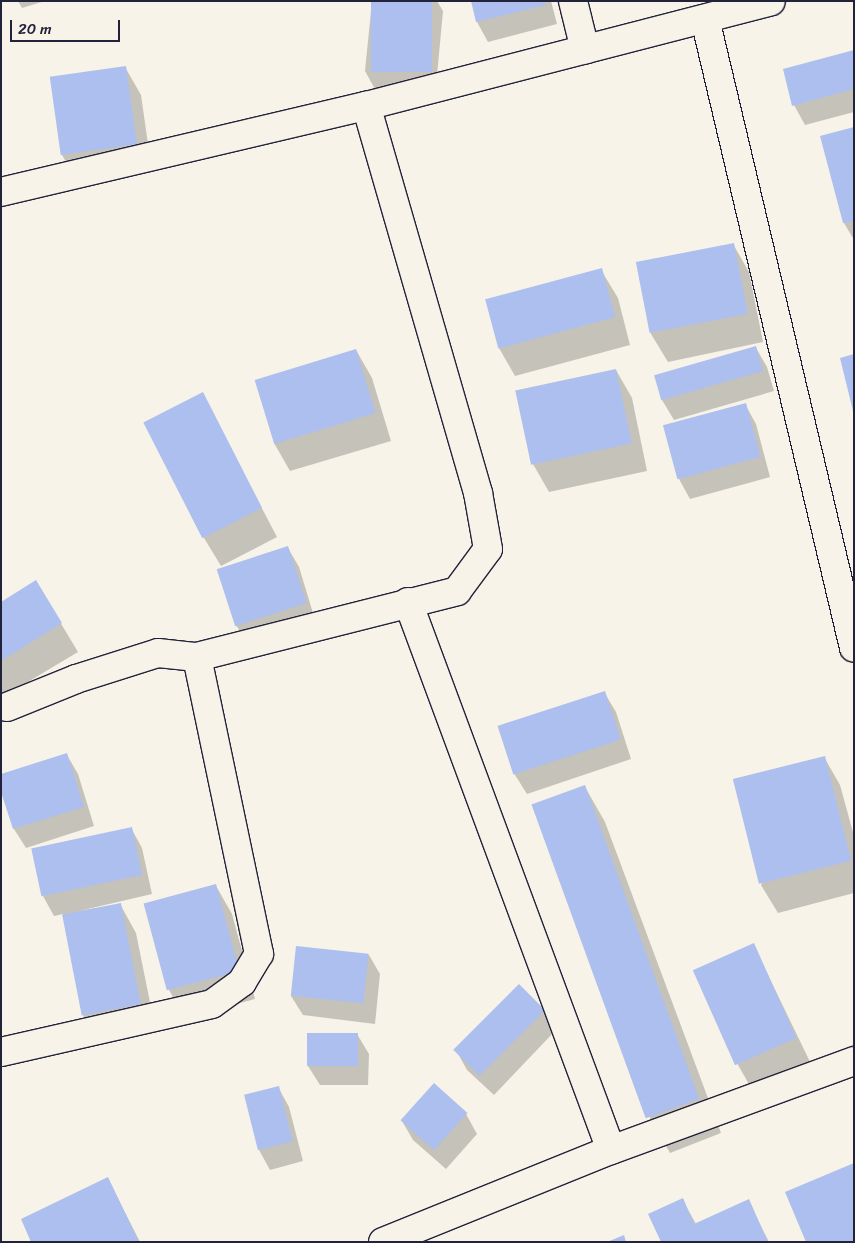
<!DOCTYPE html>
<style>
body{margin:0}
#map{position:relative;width:855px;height:1243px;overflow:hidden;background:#f7f3e8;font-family:Sriracha,sans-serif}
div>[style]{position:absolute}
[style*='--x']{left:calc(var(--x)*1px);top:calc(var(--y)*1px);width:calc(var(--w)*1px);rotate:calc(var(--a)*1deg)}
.shadow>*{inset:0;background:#0003}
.building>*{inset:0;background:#adbfee;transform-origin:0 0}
.roads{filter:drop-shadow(1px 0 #22223b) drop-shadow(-1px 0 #22223b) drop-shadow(0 1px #22223b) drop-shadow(0 -1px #22223b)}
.minor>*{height:28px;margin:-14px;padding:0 14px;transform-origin:14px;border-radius:14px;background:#f7f3e8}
span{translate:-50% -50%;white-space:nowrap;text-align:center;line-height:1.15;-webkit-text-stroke:4.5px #f7f3e8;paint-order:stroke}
.frame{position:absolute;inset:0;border:2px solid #22223b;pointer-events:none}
.scale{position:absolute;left:10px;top:20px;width:110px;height:22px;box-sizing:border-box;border:2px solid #22223b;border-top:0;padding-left:6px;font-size:15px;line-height:18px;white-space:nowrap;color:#22223b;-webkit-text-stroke:4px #f7f3e8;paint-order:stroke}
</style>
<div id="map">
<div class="shadow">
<i style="clip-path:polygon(18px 1px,45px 1px,22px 8px)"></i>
<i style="clip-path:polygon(372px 1px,437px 1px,443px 11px,435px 97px,376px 91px,365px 71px)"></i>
<i style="clip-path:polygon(472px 1px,551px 1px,557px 24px,488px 42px,477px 22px)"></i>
<i style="clip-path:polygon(854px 52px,854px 112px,805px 125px,794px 105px)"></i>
<i style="clip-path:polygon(125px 67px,141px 95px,152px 172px,78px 183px,62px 155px,52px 79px)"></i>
<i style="clip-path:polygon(854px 129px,854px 240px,844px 223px,822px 137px)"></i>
<i style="clip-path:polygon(733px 244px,749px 272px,763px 342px,668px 362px,651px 334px,637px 264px)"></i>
<i style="clip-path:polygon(601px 270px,618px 298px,630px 345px,515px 376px,499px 348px,487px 300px)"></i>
<i style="clip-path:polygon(756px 348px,767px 367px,774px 391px,674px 420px,662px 400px,656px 376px)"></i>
<i style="clip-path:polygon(356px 350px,372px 378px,391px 441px,290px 471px,274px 443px)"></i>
<i style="clip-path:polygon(616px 370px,632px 398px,647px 471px,549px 492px,533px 464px)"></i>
<i style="clip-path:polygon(202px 394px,277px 537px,221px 566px,204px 538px)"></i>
<i style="clip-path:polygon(745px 404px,756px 424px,770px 477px,690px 499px,679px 479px)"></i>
<i style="clip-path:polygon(288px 548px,299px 567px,316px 623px,248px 644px,236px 625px,219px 570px)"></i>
<i style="clip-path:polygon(36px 582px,78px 652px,1px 698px,1px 603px)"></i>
<i style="clip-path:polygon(604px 692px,616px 712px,631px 759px,527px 794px,515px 775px,500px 728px)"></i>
<i style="clip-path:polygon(67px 755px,78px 774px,94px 826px,26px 848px,14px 829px,1px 788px)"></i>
<i style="clip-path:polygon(824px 757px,840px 785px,854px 836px,854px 893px,778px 913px,761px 885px)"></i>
<i style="clip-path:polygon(585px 787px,605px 822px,721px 1133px,670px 1153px,650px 1118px,533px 807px)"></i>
<i style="clip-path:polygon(131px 828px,142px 848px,152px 894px,79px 911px,120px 904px,136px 933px,156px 1032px,100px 1043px,83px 1015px,63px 914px,54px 916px,43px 896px)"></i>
<i style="clip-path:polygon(216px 886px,232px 914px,255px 999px,185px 1018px,169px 990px)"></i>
<i style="clip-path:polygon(753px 944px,812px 1066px,754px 1093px,738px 1065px)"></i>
<i style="clip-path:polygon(369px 955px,380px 974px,375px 1024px,303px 1015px,291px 996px)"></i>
<i style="clip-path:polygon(544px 1010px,556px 1030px,494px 1095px,467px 1070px,456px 1050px)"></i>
<i style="clip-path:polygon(357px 1034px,369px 1054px,368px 1085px,320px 1085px,308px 1066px)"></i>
<i style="clip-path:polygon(278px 1087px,289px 1107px,303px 1161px,270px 1170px,259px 1150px,245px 1096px)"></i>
<i style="clip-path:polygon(466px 1114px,477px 1134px,446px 1169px,413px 1140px,402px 1121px)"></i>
<i style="clip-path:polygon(108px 1179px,140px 1242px,33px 1242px)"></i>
<i style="clip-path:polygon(682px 1199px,696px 1224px,748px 1201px,769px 1242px,662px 1242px)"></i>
</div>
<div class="building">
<i style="left:371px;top:1px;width:61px;height:71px"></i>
<i style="clip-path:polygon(471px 1px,545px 1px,546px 5px,476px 22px)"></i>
<i style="clip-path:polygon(854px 50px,854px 89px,792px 106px,783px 69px)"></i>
<i style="left:126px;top:66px;width:79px;height:77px;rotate:82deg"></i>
<i style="clip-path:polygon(854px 127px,854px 221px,843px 223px,820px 136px)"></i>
<i style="left:734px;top:243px;width:72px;height:100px;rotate:79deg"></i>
<i style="left:602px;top:268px;width:51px;height:121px;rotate:75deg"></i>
<i style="left:756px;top:346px;width:26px;height:106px;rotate:74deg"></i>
<i style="left:356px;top:349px;width:67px;height:106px;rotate:73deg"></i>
<i style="clip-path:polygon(854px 354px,854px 411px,853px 411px,840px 358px)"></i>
<i style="left:616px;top:369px;width:76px;height:103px;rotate:78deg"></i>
<i style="left:203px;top:392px;width:130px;height:67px;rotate:63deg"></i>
<i style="left:746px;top:403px;width:56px;height:86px;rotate:75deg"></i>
<i style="left:288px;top:546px;width:60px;height:75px;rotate:72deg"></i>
<i style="clip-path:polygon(36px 580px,62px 623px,1px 661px,1px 602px)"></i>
<i style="left:605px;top:691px;width:51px;height:113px;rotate:72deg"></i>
<i style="clip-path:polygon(67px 753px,84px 807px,13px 829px,1px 792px,1px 774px)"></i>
<i style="left:825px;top:756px;width:108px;height:95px;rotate:76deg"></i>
<i style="left:585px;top:785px;width:334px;height:57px;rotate:70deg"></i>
<i style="left:132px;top:827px;width:49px;height:103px;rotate:78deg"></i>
<i style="left:216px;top:884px;width:90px;height:75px;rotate:75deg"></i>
<i style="left:121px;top:903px;width:103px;height:60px;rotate:79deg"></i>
<i style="left:754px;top:943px;width:104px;height:67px;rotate:66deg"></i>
<i style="left:296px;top:946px;width:73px;height:50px;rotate:6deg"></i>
<i style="left:519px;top:984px;width:37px;height:93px;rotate:45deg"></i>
<i style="left:307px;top:1033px;width:51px;height:33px"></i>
<i style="left:434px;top:1083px;width:45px;height:50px;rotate:42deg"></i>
<i style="left:279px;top:1086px;width:57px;height:36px;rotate:76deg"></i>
<i style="clip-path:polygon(854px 1163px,854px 1242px,806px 1242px,785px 1192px)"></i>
<i style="clip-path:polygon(108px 1177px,139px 1242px,31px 1242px,21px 1219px)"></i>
<i style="clip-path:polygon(683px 1198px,694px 1224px,749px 1199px,768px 1242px,661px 1242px,648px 1214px)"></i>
<i style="clip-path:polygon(624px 1235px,626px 1242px,607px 1242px)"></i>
</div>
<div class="roads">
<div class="minor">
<i style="--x:573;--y:1;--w:50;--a:76.2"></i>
<i style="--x:705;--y:19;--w:646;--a:76.67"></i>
<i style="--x:1;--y:192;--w:375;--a:-13.3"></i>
<i style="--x:366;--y:106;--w:418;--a:-14.5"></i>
<i style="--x:408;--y:602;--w:584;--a:69.67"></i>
<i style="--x:7;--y:707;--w:74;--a:-22.1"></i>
<i style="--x:76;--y:679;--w:86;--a:-17.6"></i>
<i style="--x:158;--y:653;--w:39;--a:6"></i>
<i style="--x:197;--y:657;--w:268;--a:-14.2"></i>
<i style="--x:457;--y:591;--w:52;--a:-53.6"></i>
<i style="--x:488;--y:549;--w:57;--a:-100.1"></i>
<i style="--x:478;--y:493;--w:403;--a:-106.1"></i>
<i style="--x:1;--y:1052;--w:216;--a:-12.8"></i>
<i style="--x:212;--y:1004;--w:37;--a:-36"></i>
<i style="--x:242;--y:982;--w:33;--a:-59"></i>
<i style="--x:259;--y:954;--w:303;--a:-101.8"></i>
<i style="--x:383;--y:1242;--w:246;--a:-22"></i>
<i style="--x:611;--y:1150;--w:259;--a:-20.1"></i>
</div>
</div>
<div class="frame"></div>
<div class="scale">20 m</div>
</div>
